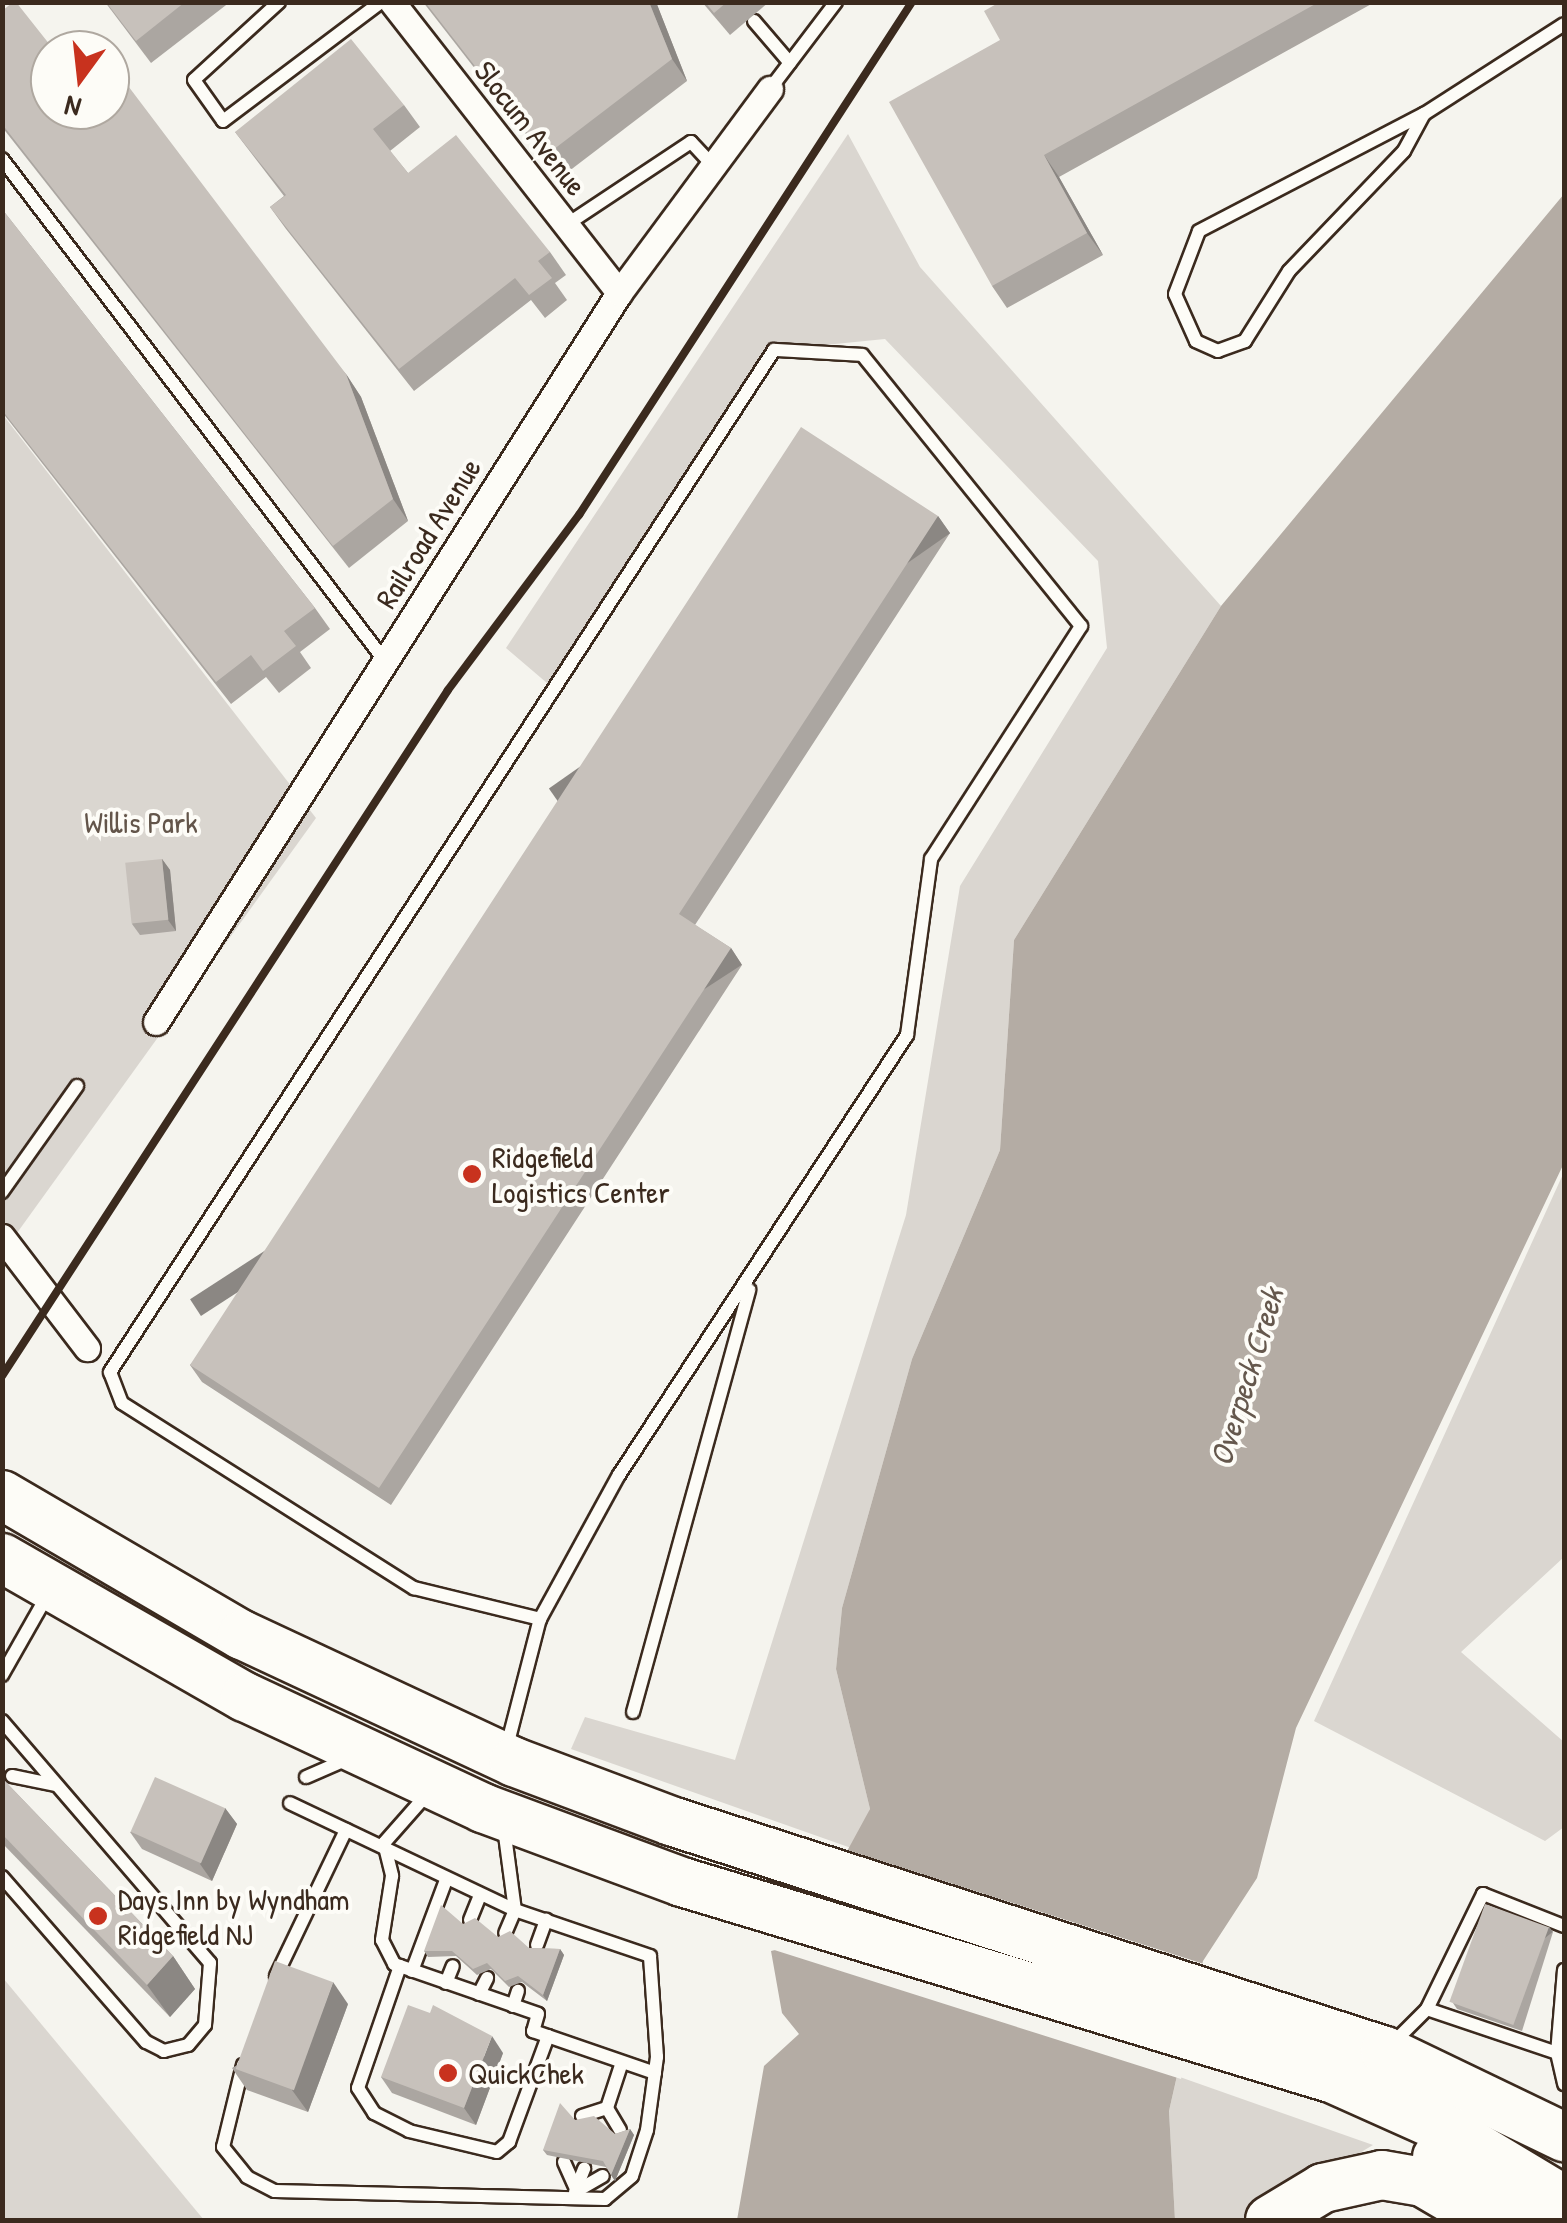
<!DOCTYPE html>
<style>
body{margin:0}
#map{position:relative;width:1567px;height:2223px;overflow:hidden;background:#f5f4ee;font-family:"Patrick Hand",sans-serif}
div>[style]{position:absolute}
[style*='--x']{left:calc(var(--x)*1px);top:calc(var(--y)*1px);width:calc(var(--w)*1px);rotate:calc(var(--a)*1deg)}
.green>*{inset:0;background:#dad6d0}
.water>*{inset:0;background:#b4aca4}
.pier>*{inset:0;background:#f5f4ee}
.roads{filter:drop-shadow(2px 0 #3b2a1e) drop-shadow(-2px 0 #3b2a1e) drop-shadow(0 2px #3b2a1e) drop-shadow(0 -2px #3b2a1e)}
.lane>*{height:12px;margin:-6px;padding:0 6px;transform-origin:6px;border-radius:6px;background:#fdfcf7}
.street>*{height:25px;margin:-12.5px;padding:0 12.5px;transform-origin:12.5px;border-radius:12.5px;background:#fdfcf7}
.highway>*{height:48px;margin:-24px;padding:0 24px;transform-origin:24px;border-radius:24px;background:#fdfcf7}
.rail>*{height:8px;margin:-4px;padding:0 4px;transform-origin:4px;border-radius:4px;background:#3b2a1e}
.wall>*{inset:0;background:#aba6a1}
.shaded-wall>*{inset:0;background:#8b8783;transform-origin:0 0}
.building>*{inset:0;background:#c7c1bb;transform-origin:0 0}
.dots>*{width:28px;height:28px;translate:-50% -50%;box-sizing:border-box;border:5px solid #fdfcf7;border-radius:50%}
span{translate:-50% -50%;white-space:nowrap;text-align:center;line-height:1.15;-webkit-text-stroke:8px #fdfcf7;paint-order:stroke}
.street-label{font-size:30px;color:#3b2a1e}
.park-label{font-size:30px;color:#63554a}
.poi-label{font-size:30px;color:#3b2a1e}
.left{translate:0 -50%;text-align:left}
.water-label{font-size:32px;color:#65584d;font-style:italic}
.frame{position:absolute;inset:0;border:5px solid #3b2a1e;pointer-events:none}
.north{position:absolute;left:30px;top:30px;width:100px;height:100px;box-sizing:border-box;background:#fdfcf7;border:2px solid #afa8a0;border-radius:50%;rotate:195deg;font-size:28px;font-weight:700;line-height:40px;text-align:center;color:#3b2a1e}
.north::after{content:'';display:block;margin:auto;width:35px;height:45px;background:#c8321e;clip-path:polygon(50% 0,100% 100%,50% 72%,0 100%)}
</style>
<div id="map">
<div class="green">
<i style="clip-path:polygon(848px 134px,920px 267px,1221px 606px,1014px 940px,1000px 1150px,912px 1359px,842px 1608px,836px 1669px,870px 1809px,854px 1849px,571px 1749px,585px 1717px,735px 1760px,906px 1215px,960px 886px,1107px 648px,1098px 561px,885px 339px,775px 350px,554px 689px,506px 648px)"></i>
<i style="clip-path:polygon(3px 415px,316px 818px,4px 1251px,3px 1249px)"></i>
<i style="clip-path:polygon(1564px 1172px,1564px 1557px,1461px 1652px,1564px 1742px,1564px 1827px,1545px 1841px,1314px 1721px)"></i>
<i style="clip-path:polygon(3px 1978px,204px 2220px,3px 2220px)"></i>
<i style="clip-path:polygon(1177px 2076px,1373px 2145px,1247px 2220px,1175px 2220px,1169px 2111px)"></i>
</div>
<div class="water">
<i style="clip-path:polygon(1564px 194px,1564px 1163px,1296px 1728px,1257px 1878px,1203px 1961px,1169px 2111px,1175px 2220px,737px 2220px,764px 2066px,799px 2034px,782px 2013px,771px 1951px,796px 1945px,870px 1809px,836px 1669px,842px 1608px,912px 1359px,1000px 1150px,1014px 940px,1221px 606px)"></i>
</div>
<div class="pier">
<i style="clip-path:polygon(847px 1850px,1207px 1965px,1181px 2079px,768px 1948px,793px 1941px)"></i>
</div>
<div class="roads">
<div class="lane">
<i style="--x:279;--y:2;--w:115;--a:137.5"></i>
<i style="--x:194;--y:80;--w:50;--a:54.7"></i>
<i style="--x:223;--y:121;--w:198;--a:-37"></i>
<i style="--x:754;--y:21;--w:55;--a:49.4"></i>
<i style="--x:770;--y:89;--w:109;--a:-52.8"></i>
<i style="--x:1424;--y:114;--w:42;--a:118.4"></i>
<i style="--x:1404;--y:151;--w:166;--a:133.8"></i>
<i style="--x:1289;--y:271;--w:83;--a:122.2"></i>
<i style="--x:1245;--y:341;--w:29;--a:160"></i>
<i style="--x:1218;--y:351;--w:24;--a:-156"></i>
<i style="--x:1196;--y:341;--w:51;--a:-114.1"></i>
<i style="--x:1175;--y:294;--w:67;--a:-69.1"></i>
<i style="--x:1199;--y:231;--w:254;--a:-27.5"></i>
<i style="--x:1424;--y:114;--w:166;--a:-32.7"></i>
<i style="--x:2;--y:159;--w:631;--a:52.66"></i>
<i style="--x:566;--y:225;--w:150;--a:-33.6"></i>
<i style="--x:691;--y:142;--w:33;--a:47"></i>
<i style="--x:2;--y:1192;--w:130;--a:-54.7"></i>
<i style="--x:2;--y:1675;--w:93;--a:-60.4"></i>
<i style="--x:633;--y:1712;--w:438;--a:-74.6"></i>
<i style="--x:2;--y:1721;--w:319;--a:49.3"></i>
<i style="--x:210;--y:1963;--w:62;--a:94.6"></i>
<i style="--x:205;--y:2025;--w:26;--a:130"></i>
<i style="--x:188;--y:2045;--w:25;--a:166"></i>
<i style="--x:164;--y:2051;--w:20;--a:-153"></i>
<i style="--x:146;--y:2042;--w:219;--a:-131.1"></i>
<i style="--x:506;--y:1750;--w:135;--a:-75.5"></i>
<i style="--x:540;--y:1619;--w:164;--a:-61.3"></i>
<i style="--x:619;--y:1475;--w:526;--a:-56.79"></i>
<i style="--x:907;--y:1035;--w:178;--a:-82.2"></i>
<i style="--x:931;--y:859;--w:277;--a:-57.2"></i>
<i style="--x:1081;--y:626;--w:348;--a:-128.9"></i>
<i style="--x:862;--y:355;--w:88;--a:-176.7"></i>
<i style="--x:774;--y:350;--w:1219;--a:123.01"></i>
<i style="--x:110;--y:1372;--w:33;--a:69"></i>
<i style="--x:122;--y:1403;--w:346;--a:32.4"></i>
<i style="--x:414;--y:1588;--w:130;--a:13.8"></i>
<i style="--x:12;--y:1776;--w:45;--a:11.6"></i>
<i style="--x:306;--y:1777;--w:48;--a:-23.4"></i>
<i style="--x:504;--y:1828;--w:83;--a:82.4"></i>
<i style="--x:515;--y:1910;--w:25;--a:113"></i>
<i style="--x:384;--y:1843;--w:34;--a:76"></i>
<i style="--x:392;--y:1876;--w:65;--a:98.9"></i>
<i style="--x:382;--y:1940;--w:27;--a:63"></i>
<i style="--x:394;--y:1964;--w:152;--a:19.1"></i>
<i style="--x:538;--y:2014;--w:18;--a:106"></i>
<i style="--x:533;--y:2031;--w:129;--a:19"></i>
<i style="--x:384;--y:1843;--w:68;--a:-48.6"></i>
<i style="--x:470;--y:1920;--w:27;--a:-68"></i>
<i style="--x:537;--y:1945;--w:27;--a:-70"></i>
<i style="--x:400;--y:1966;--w:129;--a:109"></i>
<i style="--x:358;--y:2088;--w:30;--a:57"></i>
<i style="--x:374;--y:2113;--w:39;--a:27"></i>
<i style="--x:409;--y:2131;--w:90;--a:13.4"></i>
<i style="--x:497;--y:2152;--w:16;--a:-40"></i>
<i style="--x:509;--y:2142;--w:113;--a:-69.8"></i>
<i style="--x:1564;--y:1970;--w:83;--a:94.8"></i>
<i style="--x:1557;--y:2053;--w:32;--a:77"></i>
<i style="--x:412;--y:1971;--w:97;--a:-69.5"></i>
<i style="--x:276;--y:1976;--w:162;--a:-64.4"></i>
<i style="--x:446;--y:1983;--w:18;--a:-68"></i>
<i style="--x:479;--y:1994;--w:18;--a:-63"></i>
<i style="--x:513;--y:2006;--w:16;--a:-72"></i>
<i style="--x:1427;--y:2009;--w:137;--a:18.7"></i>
<i style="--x:1391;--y:2045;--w:51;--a:-45"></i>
<i style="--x:1427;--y:2009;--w:128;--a:-64"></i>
<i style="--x:1483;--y:1894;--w:87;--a:21.6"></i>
<i style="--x:243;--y:2065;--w:84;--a:103.7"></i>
<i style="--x:223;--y:2147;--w:38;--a:51"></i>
<i style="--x:247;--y:2177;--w:31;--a:27"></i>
<i style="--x:275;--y:2191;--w:330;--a:1.4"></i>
<i style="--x:605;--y:2199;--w:35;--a:-40"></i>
<i style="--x:632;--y:2176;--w:48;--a:-71.9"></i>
<i style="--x:647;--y:2130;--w:74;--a:-82.2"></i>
<i style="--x:657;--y:2057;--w:101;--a:-94"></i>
<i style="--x:650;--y:1956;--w:143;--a:-161.2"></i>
<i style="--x:515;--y:1910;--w:249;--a:-154.6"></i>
<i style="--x:582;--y:2116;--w:26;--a:-18"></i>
<i style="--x:620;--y:2130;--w:26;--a:-121"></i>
<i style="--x:607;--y:2108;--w:48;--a:-71.9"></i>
<i style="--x:564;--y:2162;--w:30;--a:66"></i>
<i style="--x:576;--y:2189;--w:22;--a:-68"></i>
<i style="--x:575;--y:2192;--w:32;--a:-30"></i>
</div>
<div class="street">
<i style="--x:392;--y:2;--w:369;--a:52"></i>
<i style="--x:156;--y:1022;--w:864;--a:-57.58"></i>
<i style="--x:619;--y:293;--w:254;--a:-53.5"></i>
<i style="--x:2;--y:1237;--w:140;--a:52.6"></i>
</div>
<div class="highway">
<i style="--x:2;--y:1495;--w:278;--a:30.3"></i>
<i style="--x:242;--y:1635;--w:300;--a:25"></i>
<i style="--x:514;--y:1762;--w:168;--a:20.6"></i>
<i style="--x:671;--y:1821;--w:750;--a:17.86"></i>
<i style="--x:1385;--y:2051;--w:199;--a:25.7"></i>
<i style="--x:2;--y:1558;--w:280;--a:29.8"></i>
<i style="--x:245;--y:1697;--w:263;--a:25"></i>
<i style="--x:483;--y:1808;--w:212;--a:20.4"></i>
<i style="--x:682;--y:1882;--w:681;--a:16.81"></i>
<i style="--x:1334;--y:2079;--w:123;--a:24.1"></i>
<i style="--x:1446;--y:2129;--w:138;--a:31"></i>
<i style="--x:1437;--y:2157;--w:112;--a:34.4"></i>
<i style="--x:1270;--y:2220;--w:62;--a:-31.1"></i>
<i style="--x:1323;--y:2188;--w:60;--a:-12.4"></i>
<i style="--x:1382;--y:2175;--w:42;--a:9.7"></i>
<i style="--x:1423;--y:2182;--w:51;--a:30.6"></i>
</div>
</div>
<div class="rail">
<i style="--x:2;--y:1376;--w:818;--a:-56.97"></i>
<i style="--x:448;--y:690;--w:219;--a:-53.2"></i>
<i style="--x:579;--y:515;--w:612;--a:-57.01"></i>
</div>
<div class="wall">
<i style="clip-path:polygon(105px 2px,230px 2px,151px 63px)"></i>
<i style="clip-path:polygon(423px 2px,656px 2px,687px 81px,560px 178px)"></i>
<i style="clip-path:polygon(702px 2px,769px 2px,730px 35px)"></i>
<i style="clip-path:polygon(1000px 2px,1375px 2px,1059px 177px,1103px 255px,1007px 308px,992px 286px,1000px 40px)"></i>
<i style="clip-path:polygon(2px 11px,50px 50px,346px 374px,361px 397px,408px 521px,349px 568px,2px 127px)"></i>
<i style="clip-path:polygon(404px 105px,420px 127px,390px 151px,408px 173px,550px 252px,566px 275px,555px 283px,567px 300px,545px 318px,531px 300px,414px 391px,286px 229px,270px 207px,284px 196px,235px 132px)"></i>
<i style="clip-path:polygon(2px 209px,315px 608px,330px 629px,300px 652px,311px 668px,279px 693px,266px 677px,231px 704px,2px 412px)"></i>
<i style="clip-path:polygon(938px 516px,950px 533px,695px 925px,731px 948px,742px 965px,391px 1505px,202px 1382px,190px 1365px)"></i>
<i style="clip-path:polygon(162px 859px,170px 870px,176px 931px,140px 935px,132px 924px)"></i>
<i style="clip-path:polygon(2px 1778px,173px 1956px,195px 1989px,170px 2017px,2px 1843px)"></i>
<i style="clip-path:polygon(225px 1808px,237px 1824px,212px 1881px,142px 1849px,130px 1832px)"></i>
<i style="clip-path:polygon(1549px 1927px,1553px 1932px,1522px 2031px,1457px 2009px,1453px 2003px)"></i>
<i style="clip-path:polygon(498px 1937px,529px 1948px,560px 1949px,564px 1955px,547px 2001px,522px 1982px,509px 1987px,491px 1969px,477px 1975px,456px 1956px,428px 1957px,424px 1951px)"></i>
<i style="clip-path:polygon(348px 2004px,308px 2112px,247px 2090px,232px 2068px)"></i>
<i style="clip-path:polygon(503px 2053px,476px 2125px,392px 2093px,381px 2077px)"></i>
<i style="clip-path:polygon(575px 2120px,615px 2134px,630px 2129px,634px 2135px,615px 2181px,606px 2167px,547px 2155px,543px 2150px)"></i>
</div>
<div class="shaded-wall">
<i style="clip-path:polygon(649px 2px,656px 2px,687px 81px,672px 59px)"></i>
<i style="clip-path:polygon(1044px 155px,1059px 177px,1103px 255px,1087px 233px)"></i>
<i style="clip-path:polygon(346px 374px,361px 397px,408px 521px,393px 499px)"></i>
<i style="left:938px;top:516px;width:21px;height:475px;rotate:55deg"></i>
<i style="clip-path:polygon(162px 859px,170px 870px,176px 931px,168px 920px)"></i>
<i style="left:731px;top:948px;width:20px;height:645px;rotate:57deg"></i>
<i style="clip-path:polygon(225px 1808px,237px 1824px,212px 1881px,200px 1864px)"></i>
<i style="left:1549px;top:1927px;width:6px;height:103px;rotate:51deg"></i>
<i style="clip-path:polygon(560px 1949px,564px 1955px,547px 2001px,543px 1995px)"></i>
<i style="clip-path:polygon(173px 1956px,195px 1989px,170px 2017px,147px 1985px)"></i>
<i style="clip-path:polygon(333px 1982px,348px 2004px,308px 2112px,292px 2090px)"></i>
<i style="clip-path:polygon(492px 2036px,503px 2053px,476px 2125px,464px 2108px)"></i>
<i style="clip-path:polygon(630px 2129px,634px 2135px,615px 2181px,611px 2175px)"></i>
</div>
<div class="building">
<i style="clip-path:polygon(13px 2px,16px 2px,54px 50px,50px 50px,50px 110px,110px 110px,110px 62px,346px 374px,393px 499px,333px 546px,2px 124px,2px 11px)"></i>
<i style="clip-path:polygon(106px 2px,185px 2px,136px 41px)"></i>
<i style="clip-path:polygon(425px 2px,649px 2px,672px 59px,545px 156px)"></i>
<i style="clip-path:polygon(705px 2px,727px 2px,714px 13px)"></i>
<i style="clip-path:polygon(1000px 2px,1319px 2px,1044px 155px,1087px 233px,992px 286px,889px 102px,1000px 40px,984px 11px)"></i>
<i style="clip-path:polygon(351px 39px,404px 105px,373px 129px,408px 173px,456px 135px,550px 252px,538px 261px,552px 278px,529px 295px,515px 278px,399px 369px,270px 207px,286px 195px,235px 132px)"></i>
<i style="clip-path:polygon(2px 209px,315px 608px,284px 631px,296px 646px,263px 671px,251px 655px,216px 682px,2px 410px)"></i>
<i style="clip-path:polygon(801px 427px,938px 516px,679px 914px,731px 948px,379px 1488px,190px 1365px)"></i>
<i style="left:162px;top:859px;width:61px;height:37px;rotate:84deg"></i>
<i style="left:155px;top:1777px;width:77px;height:60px;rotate:24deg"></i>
<i style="clip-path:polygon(2px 1778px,173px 1956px,147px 1985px,2px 1834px)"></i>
<i style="left:1485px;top:1904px;width:68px;height:104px;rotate:20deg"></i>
<i style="clip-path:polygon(441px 1905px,463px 1924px,475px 1918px,498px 1937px,510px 1931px,529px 1948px,560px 1949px,543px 1995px,518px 1976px,505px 1981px,487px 1963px,473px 1969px,452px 1951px,424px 1951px)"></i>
<i style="left:275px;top:1961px;width:62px;height:115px;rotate:20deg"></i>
<i style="clip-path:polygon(408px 2005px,430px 2013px,433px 2005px,492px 2036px,464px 2108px,381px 2077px)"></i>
<i style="clip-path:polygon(560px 2103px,575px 2120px,594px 2116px,615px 2134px,630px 2129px,611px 2175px,603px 2161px,543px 2150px)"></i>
</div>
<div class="dots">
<i style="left:472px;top:1174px;background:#c8321e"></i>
<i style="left:98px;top:1916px;background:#c8321e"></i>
<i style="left:448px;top:2073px;background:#c8321e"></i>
</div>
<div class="street-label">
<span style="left:531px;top:128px;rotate:52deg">Slocum Avenue</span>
<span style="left:428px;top:533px;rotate:-58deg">Railroad Avenue</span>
</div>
<div class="park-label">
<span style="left:141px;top:822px">Willis Park</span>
</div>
<div class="poi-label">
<span class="left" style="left:492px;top:1174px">Ridgefield<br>Logistics Center</span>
<span class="left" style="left:118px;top:1916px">Days Inn by Wyndham<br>Ridgefield NJ</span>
<span class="left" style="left:468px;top:2073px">QuickChek</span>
</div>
<div class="water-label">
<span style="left:1247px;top:1377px;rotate:-73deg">Overpeck Creek</span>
</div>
<div class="frame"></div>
<div class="north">N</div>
</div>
